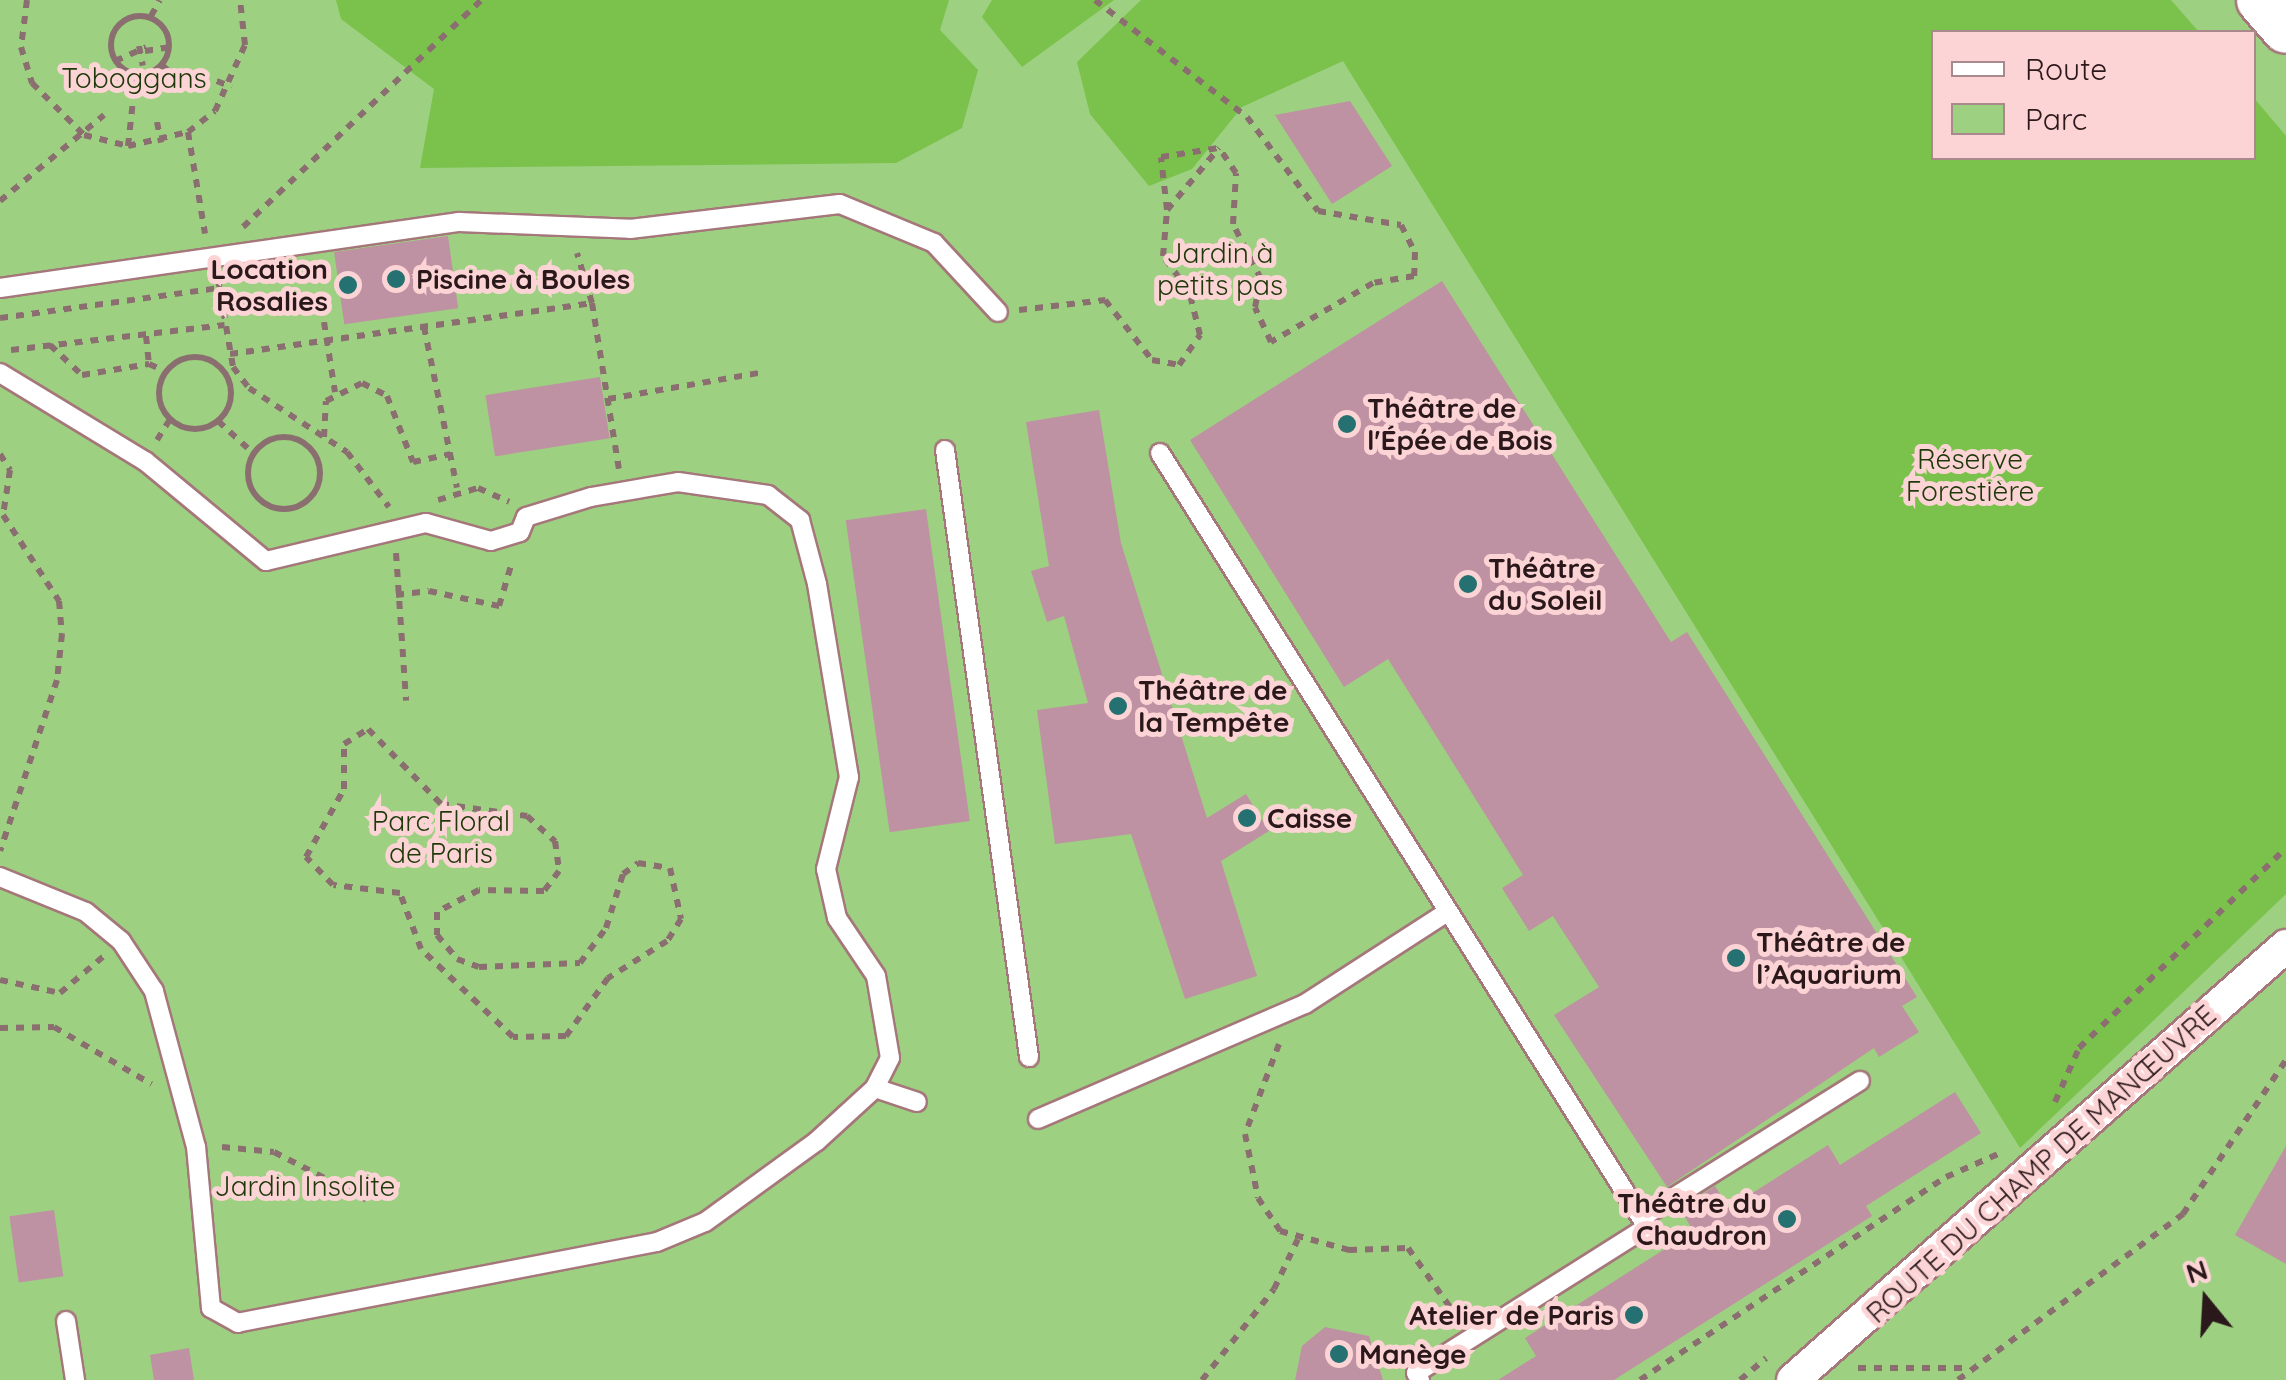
<!DOCTYPE html>
<meta charset="utf-8">
<style>
body{margin:0}
#map{position:relative;width:2286px;height:1380px;overflow:hidden;background:#fdd4d6;font-family:Quicksand,sans-serif}
div>[style]{position:absolute}
[style*='--x']{left:calc(var(--x)*1px);top:calc(var(--y)*1px);width:calc(var(--w)*1px);rotate:calc(var(--a)*1deg)}
.green>*{inset:0;background:#9dd081}
.forest>*{inset:0;background:#7ac24b}
.building>*{inset:0;background:#be92a2;transform-origin:0 0}
.path>*{height:6px;margin-top:-3px;transform-origin:0;background:repeating-linear-gradient(90deg,#8b6e70 0 8px,transparent 0 16px)}
.path>.ring{margin:-3px;padding:0;box-sizing:content-box;background:none;border:6px solid #8b6e70;border-radius:50%}
.roads{filter:drop-shadow(2px 0 #a5777a) drop-shadow(-2px 0 #a5777a) drop-shadow(0 2px #a5777a) drop-shadow(0 -2px #a5777a)}
.service>*{height:18px;margin:-9px;padding:0 9px;transform-origin:9px;border-radius:9px;background:#fff}
.minor>*{height:32px;margin:-16px;padding:0 16px;transform-origin:16px;border-radius:16px;background:#fff}
.secondary>*{height:48px;margin:-24px;padding:0 24px;transform-origin:24px;border-radius:24px;background:#fff}
.dots>*{width:28px;height:28px;translate:-50% -50%;box-sizing:border-box;border:5px solid #fdd4d6;border-radius:50%}
span{translate:-50% -50%;white-space:nowrap;text-align:center;line-height:1.15;-webkit-text-stroke:10px #fdd4d6;paint-order:stroke}
.park-label{font-size:28px;color:#1d3909}
.poi-label{font-size:28px;color:#2a181a;font-weight:700}
.right{translate:-100% -50%;text-align:right}
.left{translate:0 -50%;text-align:left}
.street-label{font-size:28px;color:#2a181a}
.legend{position:absolute;left:1931px;top:30px;width:325px;height:130px;box-sizing:border-box;background:#fdd4d6;border:2px solid #a9898b;margin:0;padding:12px 18px;list-style:none;font-size:30px;color:#2a181a}
.legend li{display:flex;align-items:center;gap:20px;height:50px}
.legend b{width:50px;border:2px solid #a9898b}
.north{position:absolute;left:2156px;top:1250px;width:100px;height:100px;-webkit-text-stroke:8px #fdd4d6;paint-order:stroke;rotate:342deg;font-size:28px;font-weight:700;line-height:40px;text-align:center;color:#2a181a}
.north::after{content:'';display:block;margin:auto;width:35px;height:45px;background:#2a181a;clip-path:polygon(50% 0,100% 100%,50% 72%,0 100%)}
</style>
<div id="map">
<div class="green">
<i style="clip-path:polygon(evenodd,0 0,2286px 0,2286px 1380px,0 1380px,0 0,1934px 32px,2254px 32px,2254px 158px,1934px 158px,1934px 32px)"></i>
</div>
<div class="forest">
<i style="clip-path:polygon(336px 0,949px 0,940px 30px,978px 70px,962px 128px,896px 163px,420px 168px,434px 89px,341px 19px)"></i>
<i style="clip-path:polygon(992px 0,1114px 0,1022px 67px,982px 17px)"></i>
<i style="clip-path:polygon(1141px 0,2171px 0,2199px 32px,1934px 32px,1934px 158px,2254px 158px,2254px 98px,2286px 136px,2286px 894px,2020px 1148px,1343px 61px,1242px 107px,1192px 169px,1149px 186px,1090px 114px,1077px 62px)"></i>
</div>
<div class="building">
<i style="clip-path:polygon(1350px 101px,1392px 166px,1332px 204px,1275px 115px)"></i>
<i style="left:448px;top:236px;width:73px;height:115px;rotate:82deg"></i>
<i style="clip-path:polygon(1442px 281px,1671px 642px,1687px 632px,1917px 997px,1902px 1006px,1919px 1032px,1879px 1057px,1874px 1048px,1667px 1187px,1554px 1015px,1599px 987px,1553px 916px,1529px 931px,1502px 888px,1523px 875px,1388px 659px,1344px 687px,1190px 440px)"></i>
<i style="left:600px;top:377px;width:62px;height:116px;rotate:81deg"></i>
<i style="clip-path:polygon(1099px 410px,1121px 543px,1207px 818px,1246px 794px,1269px 831px,1221px 861px,1257px 976px,1185px 999px,1131px 834px,1055px 844px,1037px 710px,1088px 703px,1064px 616px,1047px 622px,1031px 571px,1049px 566px,1026px 422px)"></i>
<i style="left:926px;top:509px;width:315px;height:81px;rotate:82deg"></i>
<i style="clip-path:polygon(1955px 1092px,1981px 1133px,1866px 1206px,1872px 1216px,1614px 1380px,1498px 1380px,1536px 1356px,1525px 1338px,1693px 1231px,1680px 1208px,1715px 1186px,1729px 1208px,1828px 1145px,1840px 1165px)"></i>
<i style="clip-path:polygon(2286px 1146px,2286px 1264px,2235px 1235px)"></i>
<i style="left:54px;top:1210px;width:67px;height:45px;rotate:82deg"></i>
<i style="clip-path:polygon(1325px 1327px,1369px 1336px,1383px 1380px,1295px 1380px,1302px 1346px)"></i>
<i style="clip-path:polygon(189px 1348px,194px 1380px,154px 1380px,150px 1355px)"></i>
</div>
<div class="path">
<i style="--x:27;--y:0;--w:47;--a:97.3"></i>
<i style="--x:21;--y:47;--w:38;--a:73"></i>
<i style="--x:32;--y:83;--w:74;--a:45"></i>
<i style="--x:84;--y:135;--w:45;--a:14"></i>
<i style="--x:128;--y:146;--w:62;--a:-13.1"></i>
<i style="--x:188;--y:132;--w:34;--a:-38"></i>
<i style="--x:215;--y:111;--w:72;--a:-65.6"></i>
<i style="--x:245;--y:45;--w:45;--a:-96.3"></i>
<i style="--x:1095;--y:0;--w:192;--a:37.6"></i>
<i style="--x:1247;--y:117;--w:118;--a:52.9"></i>
<i style="--x:1318;--y:211;--w:84;--a:9.6"></i>
<i style="--x:1401;--y:225;--w:30;--a:63"></i>
<i style="--x:1415;--y:252;--w:24;--a:92"></i>
<i style="--x:1414;--y:276;--w:42;--a:170.3"></i>
<i style="--x:1373;--y:283;--w:118;--a:150"></i>
<i style="--x:1271;--y:342;--w:38;--a:-115"></i>
<i style="--x:1255;--y:307;--w:29;--a:-78"></i>
<i style="--x:1261;--y:279;--w:62;--a:-117"></i>
<i style="--x:1233;--y:224;--w:51;--a:-86.6"></i>
<i style="--x:1236;--y:173;--w:30;--a:-124"></i>
<i class="ring" style="left:111px;top:16px;width:52px;height:52px"></i>
<i style="--x:151;--y:16;--w:18;--a:-61"></i>
<i style="--x:139;--y:46;--w:20;--a:79"></i>
<i style="--x:145;--y:51;--w:24;--a:-9"></i>
<i style="--x:115;--y:61;--w:34;--a:-24"></i>
<i style="--x:162;--y:65;--w:21;--a:43"></i>
<i style="--x:177;--y:79;--w:25;--a:-9"></i>
<i style="--x:202;--y:75;--w:32;--a:22"></i>
<i style="--x:157;--y:122;--w:21;--a:79"></i>
<i style="--x:188;--y:132;--w:103;--a:80.5"></i>
<i style="--x:128;--y:146;--w:72;--a:-83.7"></i>
<i style="--x:0;--y:201;--w:135;--a:-39.6"></i>
<i style="--x:1167;--y:210;--w:53;--a:-96.5"></i>
<i style="--x:1161;--y:157;--w:58;--a:-9"></i>
<i style="--x:243;--y:227;--w:329;--a:-43.6"></i>
<i style="--x:218;--y:279;--w:89;--a:80.3"></i>
<i style="--x:233;--y:367;--w:26;--a:53"></i>
<i style="--x:249;--y:388;--w:117;--a:33.1"></i>
<i style="--x:347;--y:452;--w:69;--a:52.6"></i>
<i style="--x:592;--y:303;--w:168;--a:80.8"></i>
<i style="--x:1019;--y:310;--w:87;--a:-6.6"></i>
<i style="--x:1105;--y:300;--w:76;--a:51.9"></i>
<i style="--x:1152;--y:360;--w:27;--a:10"></i>
<i style="--x:1179;--y:365;--w:37;--a:-55"></i>
<i style="--x:1200;--y:335;--w:45;--a:-104"></i>
<i style="--x:1189;--y:291;--w:44;--a:-126.6"></i>
<i style="--x:1163;--y:256;--w:46;--a:-85"></i>
<i style="--x:1167;--y:210;--w:81;--a:-50"></i>
<i style="--x:0;--y:318;--w:222;--a:-7.8"></i>
<i style="--x:324;--y:322;--w:71;--a:81.1"></i>
<i style="--x:424;--y:327;--w:164;--a:78.4"></i>
<i style="--x:146;--y:336;--w:28;--a:84"></i>
<i style="--x:50;--y:345;--w:44;--a:43.2"></i>
<i style="--x:82;--y:375;--w:68;--a:-9.3"></i>
<i style="--x:149;--y:364;--w:17;--a:24"></i>
<i style="--x:11;--y:350;--w:215;--a:-6.7"></i>
<i style="--x:230;--y:354;--w:366;--a:-8"></i>
<i style="--x:592;--y:303;--w:52;--a:-106.7"></i>
<i class="ring" style="left:159px;top:357px;width:66px;height:66px"></i>
<i style="--x:608;--y:399;--w:158;--a:-9.8"></i>
<i style="--x:218;--y:421;--w:47;--a:42.4"></i>
<i style="--x:324;--y:437;--w:36;--a:-87"></i>
<i style="--x:326;--y:401;--w:40;--a:-26.6"></i>
<i style="--x:362;--y:383;--w:28;--a:27"></i>
<i style="--x:387;--y:396;--w:71;--a:68.5"></i>
<i style="--x:413;--y:462;--w:38;--a:-12"></i>
<i class="ring" style="left:248px;top:437px;width:66px;height:66px"></i>
<i style="--x:157;--y:440;--w:25;--a:-58"></i>
<i style="--x:0;--y:454;--w:19;--a:58"></i>
<i style="--x:10;--y:470;--w:46;--a:98.8"></i>
<i style="--x:3;--y:515;--w:103;--a:56.9"></i>
<i style="--x:59;--y:601;--w:33;--a:85"></i>
<i style="--x:62;--y:634;--w:46;--a:96.2"></i>
<i style="--x:57;--y:680;--w:180;--a:108.4"></i>
<i style="--x:438;--y:500;--w:42;--a:-16.7"></i>
<i style="--x:478;--y:488;--w:34;--a:24"></i>
<i style="--x:396;--y:553;--w:148;--a:86.1"></i>
<i style="--x:396;--y:595;--w:33;--a:-7"></i>
<i style="--x:429;--y:591;--w:72;--a:12.1"></i>
<i style="--x:499;--y:606;--w:46;--a:-73.5"></i>
<i style="--x:368;--y:729;--w:105;--a:45.8"></i>
<i style="--x:441;--y:804;--w:87;--a:7.9"></i>
<i style="--x:527;--y:816;--w:38;--a:42"></i>
<i style="--x:555;--y:841;--w:30;--a:82"></i>
<i style="--x:559;--y:871;--w:25;--a:127"></i>
<i style="--x:544;--y:891;--w:65;--a:-179.1"></i>
<i style="--x:479;--y:890;--w:47;--a:152.4"></i>
<i style="--x:437;--y:912;--w:23;--a:90"></i>
<i style="--x:437;--y:935;--w:31;--a:50"></i>
<i style="--x:457;--y:959;--w:23;--a:20"></i>
<i style="--x:479;--y:967;--w:101;--a:-2.3"></i>
<i style="--x:580;--y:963;--w:44;--a:-53.4"></i>
<i style="--x:606;--y:928;--w:57;--a:-72.5"></i>
<i style="--x:623;--y:874;--w:19;--a:-36"></i>
<i style="--x:638;--y:863;--w:32;--a:9"></i>
<i style="--x:670;--y:868;--w:52;--a:77.8"></i>
<i style="--x:681;--y:919;--w:26;--a:122"></i>
<i style="--x:667;--y:941;--w:70;--a:147.9"></i>
<i style="--x:608;--y:978;--w:72;--a:125.9"></i>
<i style="--x:566;--y:1036;--w:53;--a:178.9"></i>
<i style="--x:513;--y:1037;--w:127;--a:-136.3"></i>
<i style="--x:421;--y:949;--w:60;--a:-110.6"></i>
<i style="--x:400;--y:893;--w:67;--a:-173.2"></i>
<i style="--x:333;--y:885;--w:39;--a:-134"></i>
<i style="--x:306;--y:857;--w:78;--a:-60.8"></i>
<i style="--x:344;--y:789;--w:45;--a:-90"></i>
<i style="--x:344;--y:744;--w:28;--a:-32"></i>
<i style="--x:0;--y:980;--w:61;--a:12.2"></i>
<i style="--x:60;--y:993;--w:57;--a:-40.1"></i>
<i style="--x:0;--y:1028;--w:54;--a:-1.1"></i>
<i style="--x:54;--y:1027;--w:113;--a:30.4"></i>
<i style="--x:1279;--y:1044;--w:96;--a:110.7"></i>
<i style="--x:1245;--y:1134;--w:65;--a:78.5"></i>
<i style="--x:1258;--y:1198;--w:40;--a:56"></i>
<i style="--x:1280;--y:1231;--w:72;--a:15.4"></i>
<i style="--x:1349;--y:1250;--w:59;--a:-1.9"></i>
<i style="--x:1408;--y:1248;--w:85;--a:54.6"></i>
<i style="--x:2055;--y:1102;--w:59;--a:-66"></i>
<i style="--x:2079;--y:1048;--w:288;--a:-44"></i>
<i style="--x:222;--y:1147;--w:52;--a:5.5"></i>
<i style="--x:274;--y:1152;--w:111;--a:27.3"></i>
<i style="--x:1858;--y:1368;--w:107;--a:0"></i>
<i style="--x:1202;--y:1380;--w:116;--a:-51.6"></i>
<i style="--x:1274;--y:1289;--w:55;--a:-64.4"></i>
<i style="--x:1640;--y:1380;--w:367;--a:-33.6"></i>
<i style="--x:1946;--y:1177;--w:57;--a:-23.9"></i>
<i style="--x:1740;--y:1380;--w:34;--a:-40"></i>
<i style="--x:1958;--y:1380;--w:280;--a:-36.4"></i>
<i style="--x:2183;--y:1214;--w:185;--a:-56.2"></i>
</div>
<div class="roads">
<div class="service">
<i style="--x:0;--y:288;--w:464;--a:-8.2"></i>
<i style="--x:459;--y:222;--w:171;--a:2.3"></i>
<i style="--x:630;--y:229;--w:211;--a:-6.8"></i>
<i style="--x:840;--y:204;--w:102;--a:22.5"></i>
<i style="--x:934;--y:243;--w:94;--a:47.2"></i>
<i style="--x:0;--y:373;--w:170;--a:31.3"></i>
<i style="--x:145;--y:461;--w:157;--a:39.6"></i>
<i style="--x:266;--y:561;--w:164;--a:-13.4"></i>
<i style="--x:426;--y:523;--w:67;--a:15.5"></i>
<i style="--x:491;--y:541;--w:30;--a:-17"></i>
<i style="--x:520;--y:532;--w:16;--a:-68"></i>
<i style="--x:526;--y:517;--w:68;--a:-17.1"></i>
<i style="--x:591;--y:497;--w:88;--a:-9.8"></i>
<i style="--x:678;--y:482;--w:91;--a:8.2"></i>
<i style="--x:768;--y:495;--w:41;--a:38"></i>
<i style="--x:800;--y:520;--w:66;--a:75.1"></i>
<i style="--x:817;--y:584;--w:196;--a:80.6"></i>
<i style="--x:849;--y:777;--w:95;--a:104"></i>
<i style="--x:826;--y:869;--w:50;--a:77.3"></i>
<i style="--x:837;--y:918;--w:70;--a:56.1"></i>
<i style="--x:876;--y:976;--w:83;--a:80.3"></i>
<i style="--x:890;--y:1058;--w:34;--a:117"></i>
<i style="--x:875;--y:1088;--w:79;--a:137.6"></i>
<i style="--x:817;--y:1141;--w:138;--a:144.1"></i>
<i style="--x:705;--y:1222;--w:52;--a:157.4"></i>
<i style="--x:657;--y:1242;--w:427;--a:169.1"></i>
<i style="--x:238;--y:1323;--w:31;--a:-151"></i>
<i style="--x:211;--y:1308;--w:162;--a:-95.3"></i>
<i style="--x:196;--y:1147;--w:162;--a:-105.1"></i>
<i style="--x:154;--y:991;--w:60;--a:-123.4"></i>
<i style="--x:121;--y:941;--w:45;--a:-140.4"></i>
<i style="--x:86;--y:912;--w:93;--a:-157.9"></i>
<i style="--x:945;--y:450;--w:613;--a:82.12"></i>
<i style="--x:1160;--y:453;--w:914;--a:57.82"></i>
<i style="--x:1647;--y:1227;--w:273;--a:147.7"></i>
<i style="--x:1416;--y:1373;--w:8;--a:60"></i>
<i style="--x:875;--y:1088;--w:44;--a:18.4"></i>
<i style="--x:1038;--y:1119;--w:291;--a:-23.3"></i>
<i style="--x:1305;--y:1004;--w:166;--a:-32.9"></i>
<i style="--x:1642;--y:1217;--w:257;--a:-32"></i>
<i style="--x:66;--y:1321;--w:60;--a:81.3"></i>
</div>
<div class="minor">
<i style="--x:1793;--y:1380;--w:657;--a:-41.36"></i>
</div>
<div class="secondary">
<i style="--x:2261;--y:0;--w:38;--a:49"></i>
</div>
</div>
<div class="dots">
<i style="left:396px;top:279px;background:#257070"></i>
<i style="left:348px;top:285px;background:#257070"></i>
<i style="left:1347px;top:424px;background:#257070"></i>
<i style="left:1468px;top:584px;background:#257070"></i>
<i style="left:1118px;top:706px;background:#257070"></i>
<i style="left:1247px;top:818px;background:#257070"></i>
<i style="left:1736px;top:958px;background:#257070"></i>
<i style="left:1787px;top:1219px;background:#257070"></i>
<i style="left:1634px;top:1315px;background:#257070"></i>
<i style="left:1339px;top:1354px;background:#257070"></i>
</div>
<div class="park-label">
<span style="left:134px;top:78px">Toboggans</span>
<span style="left:1220px;top:269px">Jardin à<br>petits pas</span>
<span style="left:1970px;top:475px">Réserve<br>Forestière</span>
<span style="left:441px;top:837px">Parc Floral<br>de Paris</span>
<span style="left:305px;top:1186px">Jardin Insolite</span>
</div>
<div class="poi-label">
<span class="right" style="left:328px;top:285px">Location<br>Rosalies</span>
<span class="left" style="left:416px;top:279px">Piscine à Boules</span>
<span class="left" style="left:1367px;top:424px">Théâtre de<br>l'Épée de Bois</span>
<span class="left" style="left:1488px;top:584px">Théâtre<br>du Soleil</span>
<span class="left" style="left:1138px;top:706px">Théâtre de<br>la Tempête</span>
<span class="left" style="left:1267px;top:818px">Caisse</span>
<span class="left" style="left:1756px;top:958px">Théâtre de<br>l’Aquarium</span>
<span class="right" style="left:1767px;top:1219px">Théâtre du<br>Chaudron</span>
<span class="right" style="left:1614px;top:1315px">Atelier de Paris</span>
<span class="left" style="left:1359px;top:1354px">Manège</span>
</div>
<div class="street-label">
<span style="left:2041px;top:1164px;rotate:-42deg">ROUTE DU CHAMP DE MANŒUVRE</span>
</div>
<ul class="legend">
<li><b style="height:12px;background:#fff"></b>Route</li>
<li><b style="height:28px;background:#9dd081"></b>Parc</li>
</ul>
<div class="north">N</div>
</div>
